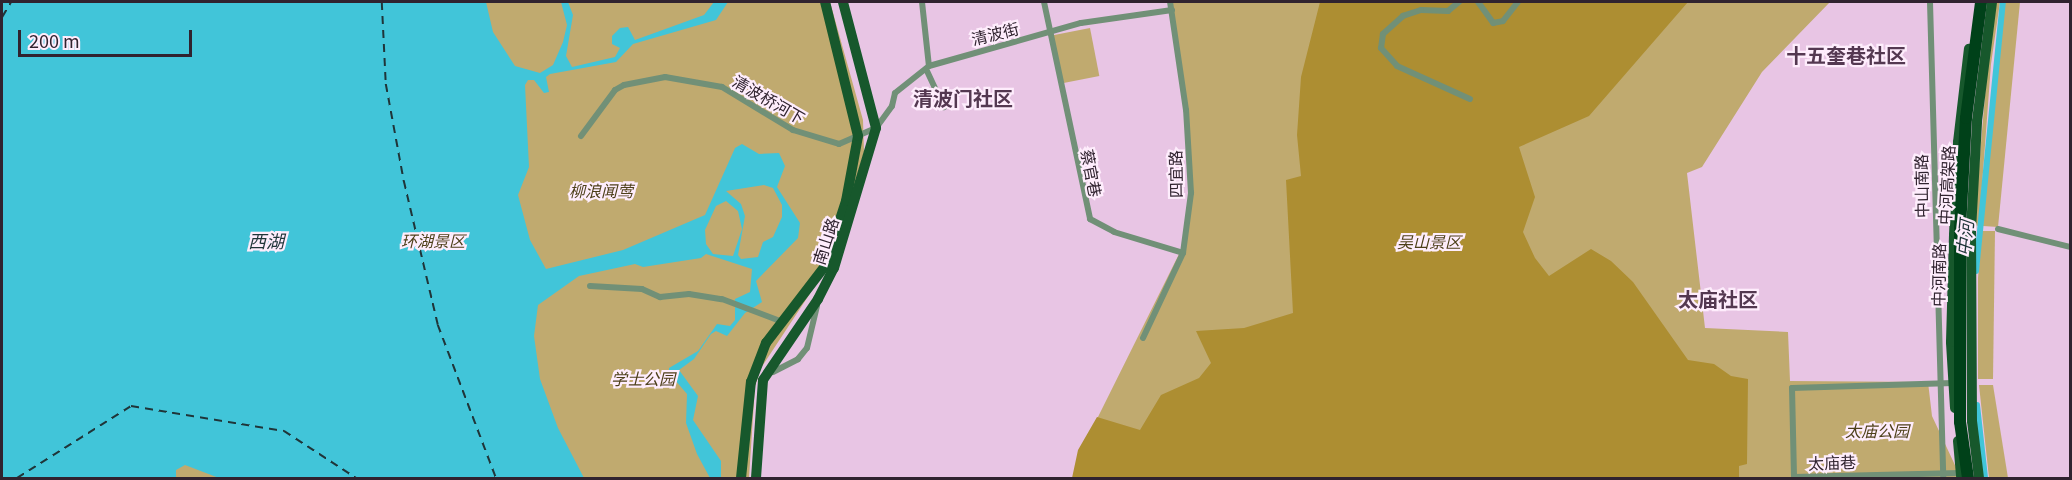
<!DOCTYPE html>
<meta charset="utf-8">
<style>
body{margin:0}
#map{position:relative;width:2072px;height:480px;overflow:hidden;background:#e8c5e4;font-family:Georgia,"Noto Sans SC",serif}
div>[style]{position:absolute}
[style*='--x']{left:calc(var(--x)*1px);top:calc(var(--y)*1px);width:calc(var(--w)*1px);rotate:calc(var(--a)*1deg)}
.green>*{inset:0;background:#c0aa6f;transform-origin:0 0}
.forest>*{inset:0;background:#ad8e32}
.water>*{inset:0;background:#41c5d9}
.canal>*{height:6px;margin:-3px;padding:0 3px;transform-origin:3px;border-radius:3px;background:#41c5d9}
.ferry>*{height:1.5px;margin-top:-0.75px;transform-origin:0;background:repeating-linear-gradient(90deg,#1f3539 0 8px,transparent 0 14px)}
.street>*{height:6px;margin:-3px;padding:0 3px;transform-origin:3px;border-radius:3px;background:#719077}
.primary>*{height:10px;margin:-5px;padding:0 5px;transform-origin:5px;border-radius:5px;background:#17582c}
.highway>*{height:12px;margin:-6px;padding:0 6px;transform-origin:6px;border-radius:6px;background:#004119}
span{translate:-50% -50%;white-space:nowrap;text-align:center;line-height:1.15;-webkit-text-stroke:4.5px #feedfc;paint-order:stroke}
.street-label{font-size:16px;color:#30232f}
.park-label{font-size:16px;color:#4d3f19;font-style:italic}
.water-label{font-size:18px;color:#1f3539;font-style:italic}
.quarter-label{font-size:20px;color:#543851;font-weight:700}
.frame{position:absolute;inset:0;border:3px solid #30232f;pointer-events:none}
.scale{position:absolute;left:18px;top:30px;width:174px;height:27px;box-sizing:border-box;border:3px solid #30232f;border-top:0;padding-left:8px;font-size:18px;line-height:21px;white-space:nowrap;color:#30232f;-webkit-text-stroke:4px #feedfc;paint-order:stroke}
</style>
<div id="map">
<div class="green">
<i style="clip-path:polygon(2px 2px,830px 2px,863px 120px,864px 152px,832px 260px,761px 368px,755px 386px,749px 478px,2px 478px)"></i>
<i style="clip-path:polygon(1170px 2px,1830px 2px,1762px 72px,1702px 167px,1687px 173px,1705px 328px,1788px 332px,1790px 381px,1928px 382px,1932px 416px,1961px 478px,1078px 478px,1092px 429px,1185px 242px,1191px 164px)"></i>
<i style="clip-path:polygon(1993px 2px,2000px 2px,1991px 64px,1979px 226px,1974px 225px)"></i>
<i style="clip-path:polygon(2004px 2px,2020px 2px,1998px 227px,1983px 226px,1995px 63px)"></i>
<i style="left:1090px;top:28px;width:49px;height:39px;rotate:79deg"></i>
<i style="clip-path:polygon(1982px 231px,1995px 231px,1993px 379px,1978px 379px,1978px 278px)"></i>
<i style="clip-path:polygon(1979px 385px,1993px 385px,2008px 478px,1989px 478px)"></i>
</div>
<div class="forest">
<i style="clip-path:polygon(1320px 2px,1688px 2px,1589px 116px,1519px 147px,1535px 197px,1523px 232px,1535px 258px,1549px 276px,1591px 249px,1611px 261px,1633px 282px,1688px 360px,1714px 364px,1731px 376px,1748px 379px,1747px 464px,1739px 466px,1739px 478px,1072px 478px,1078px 450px,1097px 417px,1140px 430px,1161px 395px,1199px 378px,1211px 363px,1196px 331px,1244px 328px,1293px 313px,1286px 180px,1301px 176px,1297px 135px,1301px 77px)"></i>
</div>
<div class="water">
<i style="clip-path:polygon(evenodd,2px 2px,486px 2px,493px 32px,515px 66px,540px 73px,553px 65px,563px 42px,567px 25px,561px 2px,568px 2px,573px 15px,566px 56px,572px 67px,615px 57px,620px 48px,612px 44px,612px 36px,620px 28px,628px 27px,635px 40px,704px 15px,714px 2px,728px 2px,716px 20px,633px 44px,616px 62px,550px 74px,546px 77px,549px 92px,544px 93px,534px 80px,528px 80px,525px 85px,529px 167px,518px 195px,530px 240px,546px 269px,623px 250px,705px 215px,735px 148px,742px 144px,759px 154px,779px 153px,785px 166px,777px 187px,800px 223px,798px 238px,756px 281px,762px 302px,745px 313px,727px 336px,716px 331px,711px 334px,694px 359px,679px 370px,698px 396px,693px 420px,721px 461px,721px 478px,710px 478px,697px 454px,686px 423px,687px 394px,669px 373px,669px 368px,698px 351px,717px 324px,730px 326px,735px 320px,735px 299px,750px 292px,752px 269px,706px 254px,701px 258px,643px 267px,635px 264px,579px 276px,538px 305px,534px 336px,540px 379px,558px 428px,584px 478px,219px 478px,185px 465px,176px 470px,176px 478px,2px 478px,2px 2px,764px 185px,773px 188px,782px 205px,782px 217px,773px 237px,763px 242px,758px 257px,741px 259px,738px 255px,745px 216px,741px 204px,726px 191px,764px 185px,2px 2px,726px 201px,738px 211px,742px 229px,733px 256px,713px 254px,706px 244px,705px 230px,716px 206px,726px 201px)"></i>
</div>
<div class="canal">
<i style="--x:1976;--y:271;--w:270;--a:-84.3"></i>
<i style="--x:1977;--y:405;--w:73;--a:83.7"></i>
</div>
<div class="ferry">
<i style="--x:382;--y:2;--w:82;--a:87.2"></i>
<i style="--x:386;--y:84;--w:99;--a:79.5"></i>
<i style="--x:404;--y:181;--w:148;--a:76.7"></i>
<i style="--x:438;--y:325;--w:164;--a:69.2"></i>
<i style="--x:2;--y:17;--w:17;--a:-59"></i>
<i style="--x:17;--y:478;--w:135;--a:-32.3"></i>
<i style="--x:131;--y:406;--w:155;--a:9.3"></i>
<i style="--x:284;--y:431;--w:86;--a:33.1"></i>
</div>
<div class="street">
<i style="--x:922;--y:2;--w:64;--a:83.8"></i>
<i style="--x:1044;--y:2;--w:222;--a:78"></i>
<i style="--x:1090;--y:219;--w:27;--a:28"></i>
<i style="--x:1114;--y:232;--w:72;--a:16.9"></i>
<i style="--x:1459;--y:2;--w:14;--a:141"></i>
<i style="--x:1448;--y:11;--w:27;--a:-178"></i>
<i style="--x:1421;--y:10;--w:19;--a:162"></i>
<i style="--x:1403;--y:16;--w:27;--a:138"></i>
<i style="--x:1383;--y:34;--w:14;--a:98"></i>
<i style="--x:1381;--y:48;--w:24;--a:48"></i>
<i style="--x:1397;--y:66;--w:80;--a:24.3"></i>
<i style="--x:1478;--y:2;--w:26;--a:54"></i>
<i style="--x:1493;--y:23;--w:10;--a:-11"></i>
<i style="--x:1503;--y:21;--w:24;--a:-52"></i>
<i style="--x:1930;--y:2;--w:476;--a:88.4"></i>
<i style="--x:927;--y:71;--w:40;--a:65"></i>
<i style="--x:581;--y:136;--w:57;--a:-53.5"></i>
<i style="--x:615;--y:90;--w:10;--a:-29"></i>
<i style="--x:624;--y:85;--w:42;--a:-11"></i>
<i style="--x:665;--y:77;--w:58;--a:10"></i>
<i style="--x:722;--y:87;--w:83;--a:31.2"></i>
<i style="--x:793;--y:130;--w:48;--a:16.9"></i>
<i style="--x:839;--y:144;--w:40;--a:-23.4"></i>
<i style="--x:876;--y:128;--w:27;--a:-54"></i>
<i style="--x:892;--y:106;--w:13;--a:-77"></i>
<i style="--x:895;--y:93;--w:43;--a:-38.5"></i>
<i style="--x:929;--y:66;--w:158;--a:-15.8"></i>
<i style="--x:1081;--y:23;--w:92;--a:-8.1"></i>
<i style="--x:1998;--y:229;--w:74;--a:14"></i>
<i style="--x:590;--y:286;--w:52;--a:3.3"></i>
<i style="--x:642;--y:289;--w:20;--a:24"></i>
<i style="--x:660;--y:297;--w:29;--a:-6"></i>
<i style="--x:689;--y:294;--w:33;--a:9"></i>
<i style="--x:722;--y:299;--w:65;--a:20.7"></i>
<i style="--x:1143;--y:338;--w:94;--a:-64.8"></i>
<i style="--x:1183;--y:253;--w:61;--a:-82.4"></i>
<i style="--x:1191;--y:193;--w:83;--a:-93.4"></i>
<i style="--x:1186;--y:110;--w:109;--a:-98.4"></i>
<i style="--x:773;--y:372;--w:28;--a:-27"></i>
<i style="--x:798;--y:359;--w:14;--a:-51"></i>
<i style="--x:807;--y:348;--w:43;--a:-76.6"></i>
<i style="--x:1953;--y:383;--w:161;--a:178.2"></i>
<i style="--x:1792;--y:388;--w:89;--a:88.7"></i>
<i style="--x:1794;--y:477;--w:166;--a:-1.4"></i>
</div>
<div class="primary">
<i style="--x:1955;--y:408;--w:66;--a:-93.5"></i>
<i style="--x:1951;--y:342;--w:107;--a:-88.4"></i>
<i style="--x:1954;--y:235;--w:93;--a:-87.5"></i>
<i style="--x:1958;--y:142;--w:94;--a:-83.3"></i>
<i style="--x:1958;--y:441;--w:37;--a:85"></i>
<i style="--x:741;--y:478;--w:97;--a:-84.1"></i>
<i style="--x:751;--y:382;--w:42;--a:-69"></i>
<i style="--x:766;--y:343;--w:97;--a:-52.5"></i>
<i style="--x:825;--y:266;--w:68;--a:-72.1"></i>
<i style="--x:846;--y:201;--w:66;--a:-79.5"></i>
<i style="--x:858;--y:136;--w:138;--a:-103.8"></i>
<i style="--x:756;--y:478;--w:98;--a:-85.9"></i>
<i style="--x:763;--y:380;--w:98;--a:-55.8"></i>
<i style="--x:818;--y:299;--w:35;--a:-63"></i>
<i style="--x:834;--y:268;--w:146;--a:-73.3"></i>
<i style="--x:876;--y:128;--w:130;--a:-104.7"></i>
<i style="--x:1979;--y:478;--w:57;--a:-97"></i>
<i style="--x:1972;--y:421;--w:191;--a:-90.3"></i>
<i style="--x:1971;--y:230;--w:109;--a:-86.8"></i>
<i style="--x:1977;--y:121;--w:120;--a:-82.8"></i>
</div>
<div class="highway">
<i style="--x:1968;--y:478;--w:57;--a:-98.1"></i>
<i style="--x:1960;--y:422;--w:194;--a:-90"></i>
<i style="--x:1960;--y:228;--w:110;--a:-86.9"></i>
<i style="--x:1966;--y:118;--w:117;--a:-82.6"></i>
</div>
<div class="street-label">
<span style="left:995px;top:33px;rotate:-14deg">清波街</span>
<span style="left:769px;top:99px;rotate:30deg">清波桥河下</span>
<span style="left:1092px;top:173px;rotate:79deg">蔡官巷</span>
<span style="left:1175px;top:174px;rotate:-91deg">四宜路</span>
<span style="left:1946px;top:185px;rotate:-87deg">中河高架路</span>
<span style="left:1921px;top:186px;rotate:-91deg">中山南路</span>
<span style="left:825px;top:241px;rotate:-72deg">南山路</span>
<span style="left:1938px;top:275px;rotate:-89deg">中河南路</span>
<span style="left:1832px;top:462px;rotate:-2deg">太庙巷</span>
</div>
<div class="park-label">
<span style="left:601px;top:190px">柳浪闻莺</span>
<span style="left:433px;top:240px">环湖景区</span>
<span style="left:1429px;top:241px">吴山景区</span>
<span style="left:643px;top:378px">学士公园</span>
<span style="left:1877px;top:430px">太庙公园</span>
</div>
<div class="water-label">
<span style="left:1964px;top:238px;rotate:-84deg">中河</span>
<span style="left:266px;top:240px">西湖</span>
</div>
<div class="quarter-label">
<span style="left:1846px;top:54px">十五奎巷社区</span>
<span style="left:963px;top:97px">清波门社区</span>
<span style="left:1718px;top:298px">太庙社区</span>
</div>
<div class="frame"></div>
<div class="scale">200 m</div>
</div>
